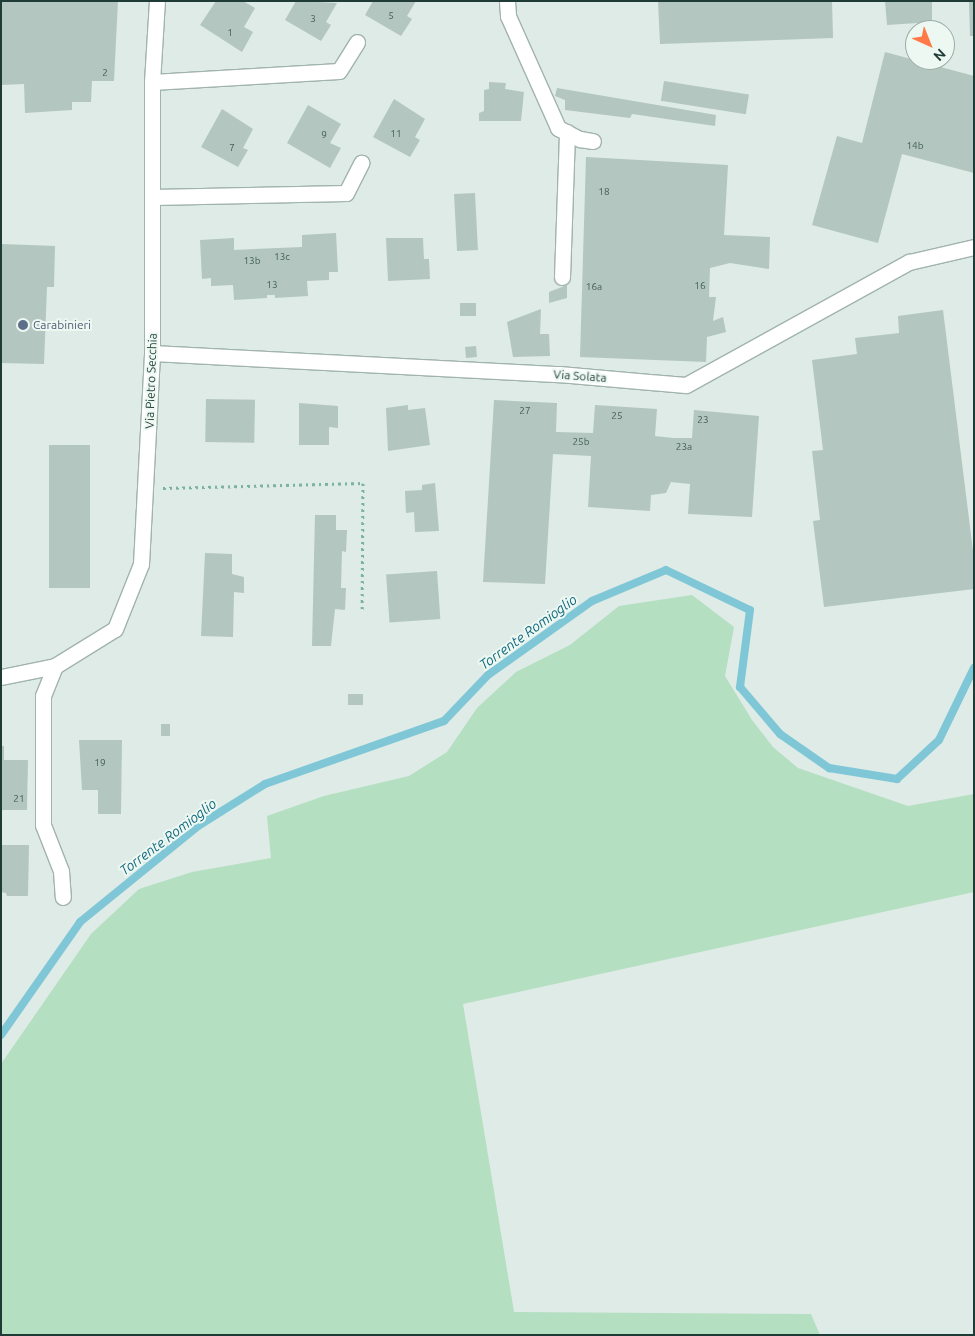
<!DOCTYPE html>
<style>
body{margin:0}
#map{position:relative;width:975px;height:1336px;overflow:hidden;background:#deebe6;font-family:Ubuntu,sans-serif}
div>[style]{position:absolute}
[style*='--x']{left:calc(var(--x)*1px);top:calc(var(--y)*1px);width:calc(var(--w)*1px);rotate:calc(var(--a)*1deg)}
.green>*{inset:0;background:#b4dfc1}
.stream>*{height:8px;margin:-4px;padding:0 4px;transform-origin:4px;border-radius:4px;background:#7fc7d7}
.building>*{inset:0;background:#b3c6bf;transform-origin:0 0}
.path>*{height:3px;margin-top:-1.5px;transform-origin:0;background:repeating-linear-gradient(90deg,#7bb2a2 0 2.5px,transparent 0 6.5px)}
.roads{filter:drop-shadow(1px 0 #a1b3ad) drop-shadow(-1px 0 #a1b3ad) drop-shadow(0 1px #a1b3ad) drop-shadow(0 -1px #a1b3ad)}
.service>*{height:15px;margin:-7.5px;padding:0 7.5px;transform-origin:7.5px;border-radius:7.5px;background:#fff}
.minor>*{height:15px;margin:-7.5px;padding:0 7.5px;transform-origin:7.5px;border-radius:7.5px;background:#fff}
.dots>*{width:14px;height:14px;translate:-50% -50%;box-sizing:border-box;border:2px solid #eef8f3;border-radius:50%}
span{translate:-50% -50%;white-space:nowrap;text-align:center;line-height:1.15;-webkit-text-stroke:4px #eef8f3;paint-order:stroke}
.number-label{font-size:10px;color:#435e58}
.number-label span{-webkit-text-stroke-width:0}
.service-label{font-size:12px;color:#4e5e75}
.left{translate:0 -50%;text-align:left}
.street-label{font-size:12px;color:#1e3c35}
.water-label{font-size:14px;color:#12697e;font-style:italic}
.frame{position:absolute;inset:0;border:2px solid #1e3c35;pointer-events:none}
.north{position:absolute;left:905px;top:20px;width:50px;height:50px;box-sizing:border-box;background:#eef8f3;border:1px solid #9bada7;border-radius:50%;rotate:136deg;font-size:14px;font-weight:700;line-height:20px;text-align:center;color:#1e3c35}
.north::after{content:'';display:block;margin:auto;width:18px;height:22px;background:#ff7a48;clip-path:polygon(50% 0,100% 100%,50% 72%,0 100%)}
</style>
<div id="map">
<div class="green">
<i style="clip-path:polygon(692px 595px,734px 627px,725px 676px,752px 720px,773px 747px,798px 768px,908px 806px,974px 794px,974px 892px,463px 1004px,514px 1312px,811px 1314px,820px 1335px,1px 1335px,1px 1064px,91px 934px,139px 889px,192px 872px,271px 858px,267px 816px,324px 796px,409px 776px,447px 752px,477px 708px,516px 672px,570px 645px,619px 606px)"></i>
</div>
<div class="stream">
<i style="--x:1;--y:1035;--w:138;--a:-55"></i>
<i style="--x:80;--y:922;--w:152;--a:-39.1"></i>
<i style="--x:198;--y:826;--w:79;--a:-32.1"></i>
<i style="--x:265;--y:784;--w:190;--a:-19.4"></i>
<i style="--x:444;--y:721;--w:64;--a:-46.3"></i>
<i style="--x:488;--y:675;--w:128;--a:-35.4"></i>
<i style="--x:592;--y:601;--w:80;--a:-22.7"></i>
<i style="--x:666;--y:570;--w:93;--a:25.5"></i>
<i style="--x:750;--y:610;--w:78;--a:97.4"></i>
<i style="--x:740;--y:687;--w:62;--a:49.6"></i>
<i style="--x:780;--y:734;--w:60;--a:34.8"></i>
<i style="--x:829;--y:768;--w:69;--a:9.2"></i>
<i style="--x:897;--y:779;--w:57;--a:-42.9"></i>
<i style="--x:939;--y:740;--w:80;--a:-64.1"></i>
</div>
<div class="building">
<i style="clip-path:polygon(1px 1px,118px 1px,114px 81px,92px 81px,91px 102px,72px 102px,72px 110px,25px 113px,24px 84px,1px 85px)"></i>
<i style="clip-path:polygon(216px 1px,243px 1px,255px 8px,244px 27px,253px 32px,242px 52px,200px 25px)"></i>
<i style="clip-path:polygon(296px 1px,337px 3px,326px 22px,331px 25px,321px 41px,285px 20px)"></i>
<i style="clip-path:polygon(373px 1px,416px 1px,407px 16px,412px 19px,401px 36px,365px 15px)"></i>
<i style="clip-path:polygon(658px 1px,832px 1px,833px 38px,660px 44px)"></i>
<i style="clip-path:polygon(885px 1px,932px 1px,932px 22px,887px 25px)"></i>
<i style="clip-path:polygon(969px 1px,974px 1px,974px 36px,970px 36px)"></i>
<i style="clip-path:polygon(885px 52px,974px 76px,974px 173px,902px 154px,878px 243px,812px 225px,837px 136px,862px 143px)"></i>
<i style="left:664px;top:81px;width:86px;height:20px;rotate:9deg"></i>
<i style="clip-path:polygon(489px 82px,506px 83px,505px 89px,524px 92px,521px 121px,479px 121px,479px 113px,484px 111px,484px 90px,489px 89px)"></i>
<i style="clip-path:polygon(557px 88px,716px 115px,715px 126px,632px 114px,630px 118px,565px 110px,565px 100px,555px 96px)"></i>
<i style="clip-path:polygon(394px 99px,425px 119px,415px 137px,420px 140px,410px 157px,373px 137px)"></i>
<i style="clip-path:polygon(308px 105px,341px 124px,330px 143px,341px 148px,330px 168px,287px 143px)"></i>
<i style="clip-path:polygon(222px 109px,253px 129px,243px 148px,248px 150px,238px 167px,201px 147px)"></i>
<i style="clip-path:polygon(586px 157px,728px 165px,724px 235px,770px 237px,769px 269px,730px 263px,710px 268px,709px 297px,716px 297px,713px 321px,723px 317px,726px 332px,707px 337px,706px 362px,580px 357px)"></i>
<i style="left:475px;top:193px;width:57px;height:21px;rotate:87deg"></i>
<i style="clip-path:polygon(336px 233px,338px 272px,329px 272px,329px 280px,307px 281px,308px 296px,275px 298px,275px 295px,267px 295px,267px 298px,234px 300px,233px 285px,211px 286px,211px 278px,202px 279px,200px 240px,234px 238px,234px 250px,302px 247px,302px 235px)"></i>
<i style="clip-path:polygon(386px 238px,423px 238px,424px 259px,429px 259px,430px 279px,388px 281px)"></i>
<i style="clip-path:polygon(1px 244px,55px 246px,54px 287px,47px 287px,44px 364px,1px 363px)"></i>
<i style="clip-path:polygon(567px 285px,567px 298px,549px 303px,549px 292px)"></i>
<i style="left:460px;top:303px;width:16px;height:13px"></i>
<i style="clip-path:polygon(541px 309px,540px 334px,549px 334px,550px 356px,513px 357px,507px 322px)"></i>
<i style="clip-path:polygon(943px 310px,974px 559px,974px 589px,824px 607px,813px 521px,820px 520px,812px 451px,823px 450px,812px 360px,857px 354px,855px 338px,899px 333px,898px 316px)"></i>
<i style="left:476px;top:346px;width:11px;height:11px;rotate:85deg"></i>
<i style="left:206px;top:399px;width:49px;height:43px;rotate:1deg"></i>
<i style="clip-path:polygon(494px 400px,557px 403px,556px 432px,593px 433px,595px 405px,657px 409px,655px 436px,673px 438px,692px 438px,694px 410px,759px 416px,752px 517px,688px 514px,690px 484px,671px 482px,666px 493px,651px 495px,650px 511px,588px 507px,591px 456px,553px 454px,545px 584px,483px 582px)"></i>
<i style="clip-path:polygon(299px 403px,338px 406px,338px 428px,329px 427px,329px 445px,299px 445px)"></i>
<i style="clip-path:polygon(408px 405px,408px 410px,425px 408px,430px 445px,388px 451px,386px 408px)"></i>
<i style="left:49px;top:445px;width:41px;height:143px"></i>
<i style="clip-path:polygon(435px 483px,439px 531px,415px 532px,414px 512px,406px 513px,405px 491px,422px 490px,422px 485px)"></i>
<i style="clip-path:polygon(315px 515px,336px 515px,336px 530px,347px 530px,346px 552px,342px 551px,341px 588px,346px 588px,345px 610px,335px 609px,331px 646px,312px 646px)"></i>
<i style="clip-path:polygon(205px 553px,232px 554px,232px 574px,244px 577px,244px 593px,234px 592px,233px 637px,201px 636px)"></i>
<i style="left:437px;top:571px;width:48px;height:51px;rotate:86deg"></i>
<i style="left:363px;top:694px;width:11px;height:15px;rotate:90deg"></i>
<i style="left:161px;top:724px;width:9px;height:12px"></i>
<i style="clip-path:polygon(79px 740px,122px 740px,121px 814px,98px 814px,98px 790px,82px 790px)"></i>
<i style="clip-path:polygon(1px 746px,4px 746px,4px 760px,28px 760px,27px 810px,1px 810px)"></i>
<i style="clip-path:polygon(1px 845px,29px 845px,28px 896px,7px 896px,6px 893px,1px 892px)"></i>
</div>
<div class="path">
<i style="--x:163;--y:488;--w:200;--a:-1.4"></i>
<i style="--x:363;--y:483;--w:128;--a:90.4"></i>
</div>
<div class="roads">
<div class="service">
<i style="--x:507;--y:1;--w:15;--a:86"></i>
<i style="--x:508;--y:16;--w:123;--a:65.9"></i>
<i style="--x:558;--y:128;--w:25;--a:27"></i>
<i style="--x:580;--y:139;--w:13;--a:9"></i>
<i style="--x:562;--y:277;--w:145;--a:-88"></i>
</div>
<div class="minor">
<i style="--x:152;--y:82;--w:187;--a:-3.4"></i>
<i style="--x:339;--y:71;--w:34;--a:-58"></i>
<i style="--x:153;--y:197;--w:193;--a:-1.2"></i>
<i style="--x:346;--y:193;--w:34;--a:-63"></i>
<i style="--x:152;--y:353;--w:408;--a:3"></i>
<i style="--x:559;--y:374;--w:127;--a:5"></i>
<i style="--x:686;--y:385;--w:255;--a:-28.9"></i>
<i style="--x:909;--y:262;--w:67;--a:-13"></i>
<i style="--x:55;--y:666;--w:32;--a:112"></i>
<i style="--x:43;--y:696;--w:129;--a:90"></i>
<i style="--x:43;--y:825;--w:49;--a:68.6"></i>
<i style="--x:61;--y:871;--w:26;--a:86"></i>
<i style="--x:1;--y:677;--w:55;--a:-11.5"></i>
<i style="--x:55;--y:666;--w:70;--a:-31.7"></i>
<i style="--x:115;--y:629;--w:70;--a:-68.2"></i>
<i style="--x:141;--y:564;--w:211;--a:-87"></i>
<i style="--x:152;--y:353;--w:271;--a:-90"></i>
<i style="--x:152;--y:82;--w:81;--a:-86.5"></i>
</div>
</div>
<div class="dots">
<i style="left:23px;top:325px;background:#5c6f8a"></i>
</div>
<div class="number-label">
<span style="left:391px;top:16px">5</span>
<span style="left:313px;top:19px">3</span>
<span style="left:230px;top:33px">1</span>
<span style="left:105px;top:73px">2</span>
<span style="left:396px;top:134px">11</span>
<span style="left:324px;top:135px">9</span>
<span style="left:915px;top:146px">14b</span>
<span style="left:232px;top:148px">7</span>
<span style="left:604px;top:192px">18</span>
<span style="left:282px;top:257px">13c</span>
<span style="left:252px;top:261px">13b</span>
<span style="left:272px;top:285px">13</span>
<span style="left:700px;top:286px">16</span>
<span style="left:594px;top:287px">16a</span>
<span style="left:525px;top:411px">27</span>
<span style="left:617px;top:416px">25</span>
<span style="left:703px;top:420px">23</span>
<span style="left:581px;top:442px">25b</span>
<span style="left:684px;top:447px">23a</span>
<span style="left:100px;top:763px">19</span>
<span style="left:19px;top:799px">21</span>
</div>
<div class="service-label">
<span class="left" style="left:33px;top:325px">Carabinieri</span>
</div>
<div class="street-label">
<span style="left:580px;top:376px;rotate:4deg">Via Solata</span>
<span style="left:151px;top:381px;rotate:-88deg">Via Pietro Secchia</span>
</div>
<div class="water-label">
<span style="left:528px;top:632px;rotate:-36deg">Torrente Romioglio</span>
<span style="left:168px;top:837px;rotate:-37deg">Torrente Romioglio</span>
</div>
<div class="frame"></div>
<div class="north">N</div>
</div>
